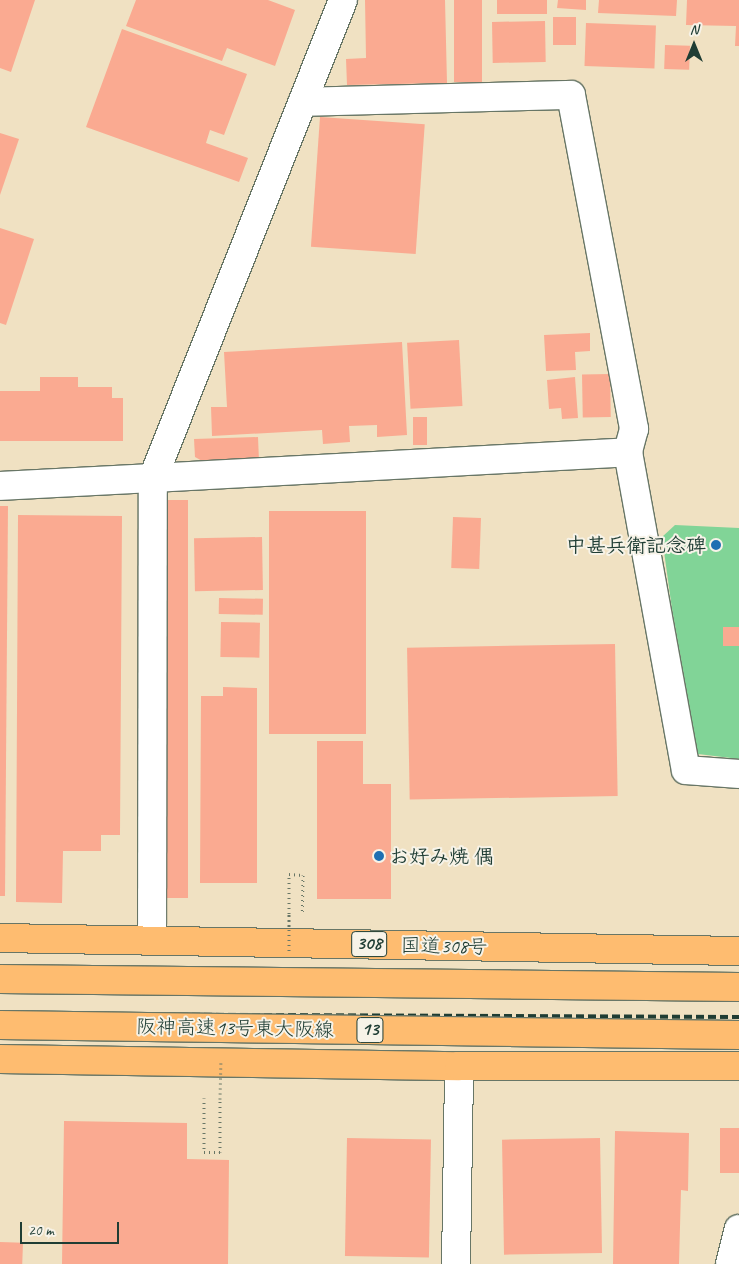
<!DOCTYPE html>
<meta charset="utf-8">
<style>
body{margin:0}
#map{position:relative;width:739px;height:1264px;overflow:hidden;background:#f0e1c2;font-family:Caveat,"Klee One",sans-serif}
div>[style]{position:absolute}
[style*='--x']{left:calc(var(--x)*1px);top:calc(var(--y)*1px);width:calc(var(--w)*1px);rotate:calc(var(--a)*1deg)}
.green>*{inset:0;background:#81d497}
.building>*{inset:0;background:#faaa91;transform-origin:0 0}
.path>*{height:3px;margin-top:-1.5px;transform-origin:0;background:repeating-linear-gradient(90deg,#687666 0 1px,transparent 0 5px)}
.roads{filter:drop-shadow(1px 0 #687666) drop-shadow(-1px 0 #687666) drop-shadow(0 1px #687666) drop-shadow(0 -1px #687666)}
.minor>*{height:28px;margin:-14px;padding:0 14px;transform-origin:14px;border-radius:14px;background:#fff}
.highway>*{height:28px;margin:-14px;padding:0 14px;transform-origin:14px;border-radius:14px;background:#febc70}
.rail>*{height:4px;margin-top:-2px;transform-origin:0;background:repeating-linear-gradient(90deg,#1f3d34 0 8px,transparent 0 12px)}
.path-bridge>*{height:3px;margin-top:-1.5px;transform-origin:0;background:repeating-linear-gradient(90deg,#687666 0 1px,transparent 0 5px)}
.bridges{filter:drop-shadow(1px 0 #687666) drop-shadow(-1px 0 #687666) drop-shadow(0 1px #687666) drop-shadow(0 -1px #687666)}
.highway-bridge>*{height:28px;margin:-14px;padding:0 14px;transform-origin:14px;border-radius:14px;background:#febc70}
.dots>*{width:14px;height:14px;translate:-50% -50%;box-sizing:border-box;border:2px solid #f7f3e8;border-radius:50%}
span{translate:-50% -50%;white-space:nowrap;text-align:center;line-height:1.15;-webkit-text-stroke:4px #f7f3e8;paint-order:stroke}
.shield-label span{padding:1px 4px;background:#f7f3e8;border:1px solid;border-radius:4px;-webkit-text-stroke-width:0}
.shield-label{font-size:19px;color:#1f3d34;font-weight:700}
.poi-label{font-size:20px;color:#1f3d34;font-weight:700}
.right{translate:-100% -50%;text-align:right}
.left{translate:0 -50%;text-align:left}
.street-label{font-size:20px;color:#1f3d34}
.north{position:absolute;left:669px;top:20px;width:50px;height:50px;-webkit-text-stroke:4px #f7f3e8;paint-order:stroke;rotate:0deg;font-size:14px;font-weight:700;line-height:20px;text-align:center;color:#1f3d34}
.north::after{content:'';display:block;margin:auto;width:18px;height:22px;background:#1f3d34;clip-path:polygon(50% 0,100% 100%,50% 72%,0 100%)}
.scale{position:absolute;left:20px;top:1222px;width:99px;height:22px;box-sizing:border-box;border:2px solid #1f3d34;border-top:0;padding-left:6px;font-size:15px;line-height:18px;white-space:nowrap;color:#1f3d34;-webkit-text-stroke:4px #f7f3e8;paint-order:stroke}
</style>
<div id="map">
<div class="green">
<i style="clip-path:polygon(675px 525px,739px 528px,739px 759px,698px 754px,672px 609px,662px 537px)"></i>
</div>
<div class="building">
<i style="clip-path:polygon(0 0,35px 0,11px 72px,0 68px)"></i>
<i style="clip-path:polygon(136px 0,268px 0,295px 10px,275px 66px,227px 48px,222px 61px,126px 26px)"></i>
<i style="clip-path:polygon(365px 0,445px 0,447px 83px,347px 85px,346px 59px,366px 58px)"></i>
<i style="left:454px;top:0;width:28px;height:82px"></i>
<i style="left:497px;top:0;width:50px;height:14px"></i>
<i style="clip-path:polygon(558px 0,586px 0,586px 10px,557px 8px)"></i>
<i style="clip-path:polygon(599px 0,677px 0,676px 16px,598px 13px)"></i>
<i style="clip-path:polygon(687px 0,739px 0,739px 46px,735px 46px,736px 26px,686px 25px)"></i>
<i style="left:553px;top:17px;width:23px;height:28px"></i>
<i style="left:545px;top:21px;width:41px;height:53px;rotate:89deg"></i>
<i style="left:586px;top:23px;width:70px;height:43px;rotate:2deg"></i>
<i style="clip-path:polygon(122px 29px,247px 74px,224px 135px,210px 130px,206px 143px,248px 158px,239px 182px,86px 127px)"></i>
<i style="left:665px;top:45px;width:25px;height:24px;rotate:2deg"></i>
<i style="left:320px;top:117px;width:105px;height:130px;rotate:4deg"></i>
<i style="clip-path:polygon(0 133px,19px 139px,0 195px)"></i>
<i style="clip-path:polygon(0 228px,34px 239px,6px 325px,0 323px)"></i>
<i style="clip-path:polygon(590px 333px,590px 351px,575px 352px,576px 370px,546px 371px,544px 335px)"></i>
<i style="left:459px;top:340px;width:66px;height:52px;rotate:87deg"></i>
<i style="clip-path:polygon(402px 342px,407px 435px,377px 437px,377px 425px,349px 426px,350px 442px,323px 444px,322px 430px,212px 436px,211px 407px,227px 407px,224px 352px)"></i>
<i style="left:610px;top:374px;width:43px;height:28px;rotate:89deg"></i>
<i style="clip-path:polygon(40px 377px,78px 377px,78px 387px,112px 387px,112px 398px,123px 398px,123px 441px,0 441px,0 391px,40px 391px)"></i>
<i style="clip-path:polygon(575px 377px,578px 418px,562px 419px,561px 408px,549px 409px,547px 380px)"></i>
<i style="left:427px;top:417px;width:28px;height:14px;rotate:90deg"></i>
<i style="clip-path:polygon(258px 437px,259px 461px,204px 462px,195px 457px,194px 439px)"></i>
<i style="left:158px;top:500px;width:30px;height:398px"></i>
<i style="clip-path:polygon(0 506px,8px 506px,5px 896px,0 896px)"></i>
<i style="left:269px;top:511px;width:97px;height:223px"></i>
<i style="clip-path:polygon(18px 515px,122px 516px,120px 835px,101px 835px,101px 851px,63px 851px,62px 903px,16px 902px)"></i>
<i style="left:453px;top:517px;width:28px;height:51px;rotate:2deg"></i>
<i style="left:262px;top:537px;width:53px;height:68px;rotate:89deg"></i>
<i style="left:219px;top:598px;width:44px;height:16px;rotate:1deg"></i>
<i style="left:221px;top:622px;width:39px;height:35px;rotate:1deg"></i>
<i style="left:723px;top:627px;width:16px;height:19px"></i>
<i style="left:615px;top:644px;width:152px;height:208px;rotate:89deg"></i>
<i style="clip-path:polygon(223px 687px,257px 688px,257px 883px,200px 883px,201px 696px,223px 696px)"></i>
<i style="clip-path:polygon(317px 741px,363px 741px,363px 784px,391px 784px,391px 899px,317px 899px)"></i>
<i style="clip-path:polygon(64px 1121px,187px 1123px,187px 1159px,229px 1160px,228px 1264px,62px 1264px)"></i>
<i style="left:720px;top:1128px;width:19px;height:45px"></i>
<i style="clip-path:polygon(615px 1131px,689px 1133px,688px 1191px,681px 1190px,679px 1264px,613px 1264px)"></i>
<i style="left:347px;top:1138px;width:84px;height:118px;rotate:1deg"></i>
<i style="left:600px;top:1138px;width:115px;height:98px;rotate:89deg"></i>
<i style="left:0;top:1242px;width:23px;height:22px;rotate:2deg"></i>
</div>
<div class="path">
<i style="--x:289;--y:914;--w:40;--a:-90"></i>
<i style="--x:289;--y:874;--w:14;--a:4"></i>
<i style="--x:303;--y:875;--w:39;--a:91"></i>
<i style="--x:204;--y:1098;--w:54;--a:90"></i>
<i style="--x:204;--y:1152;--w:16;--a:0"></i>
<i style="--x:220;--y:1152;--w:53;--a:-90"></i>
</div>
<div class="roads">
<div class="minor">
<i style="--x:303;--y:102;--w:268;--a:-1.5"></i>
<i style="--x:571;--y:95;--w:340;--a:79.3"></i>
<i style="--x:634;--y:429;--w:24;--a:105"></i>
<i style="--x:0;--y:486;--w:153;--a:-3"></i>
<i style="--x:153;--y:478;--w:514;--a:-68.32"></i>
<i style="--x:152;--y:941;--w:463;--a:-89.9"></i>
<i style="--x:153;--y:478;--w:476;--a:-3.1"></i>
<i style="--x:628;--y:452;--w:323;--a:79.7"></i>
<i style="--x:686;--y:770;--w:53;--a:4.3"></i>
<i style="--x:456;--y:1264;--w:198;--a:-89.1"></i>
<i style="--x:730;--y:1264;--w:36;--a:-76"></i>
</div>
<div class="highway">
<i style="--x:0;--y:938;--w:739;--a:1.01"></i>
<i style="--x:0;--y:1059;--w:459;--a:0.9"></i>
<i style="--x:459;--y:1066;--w:280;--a:0"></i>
</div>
</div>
<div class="rail">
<i style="--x:0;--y:987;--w:739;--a:0.47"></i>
<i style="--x:0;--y:1014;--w:739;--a:0.23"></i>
</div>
<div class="path-bridge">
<i style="--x:289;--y:951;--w:37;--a:-90"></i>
<i style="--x:220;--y:1099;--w:40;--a:-88.6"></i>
</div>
<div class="bridges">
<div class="highway-bridge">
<i style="--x:0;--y:979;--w:739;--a:0.62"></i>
<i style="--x:0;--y:1025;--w:739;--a:0.78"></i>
</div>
</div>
<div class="dots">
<i style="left:716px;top:545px;background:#1f6fb2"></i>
<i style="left:379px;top:856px;background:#1f6fb2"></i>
</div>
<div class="shield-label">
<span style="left:369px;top:944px">308</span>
<span style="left:370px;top:1030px">13</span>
</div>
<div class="poi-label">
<span class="right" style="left:706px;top:545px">中甚兵衛記念碑</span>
<span class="left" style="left:389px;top:856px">お好み焼 偶</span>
</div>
<div class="street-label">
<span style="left:444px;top:946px;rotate:1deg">国道308号</span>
<span style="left:235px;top:1028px;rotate:1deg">阪神高速13号東大阪線</span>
</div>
<div class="north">N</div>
<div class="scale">20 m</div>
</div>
